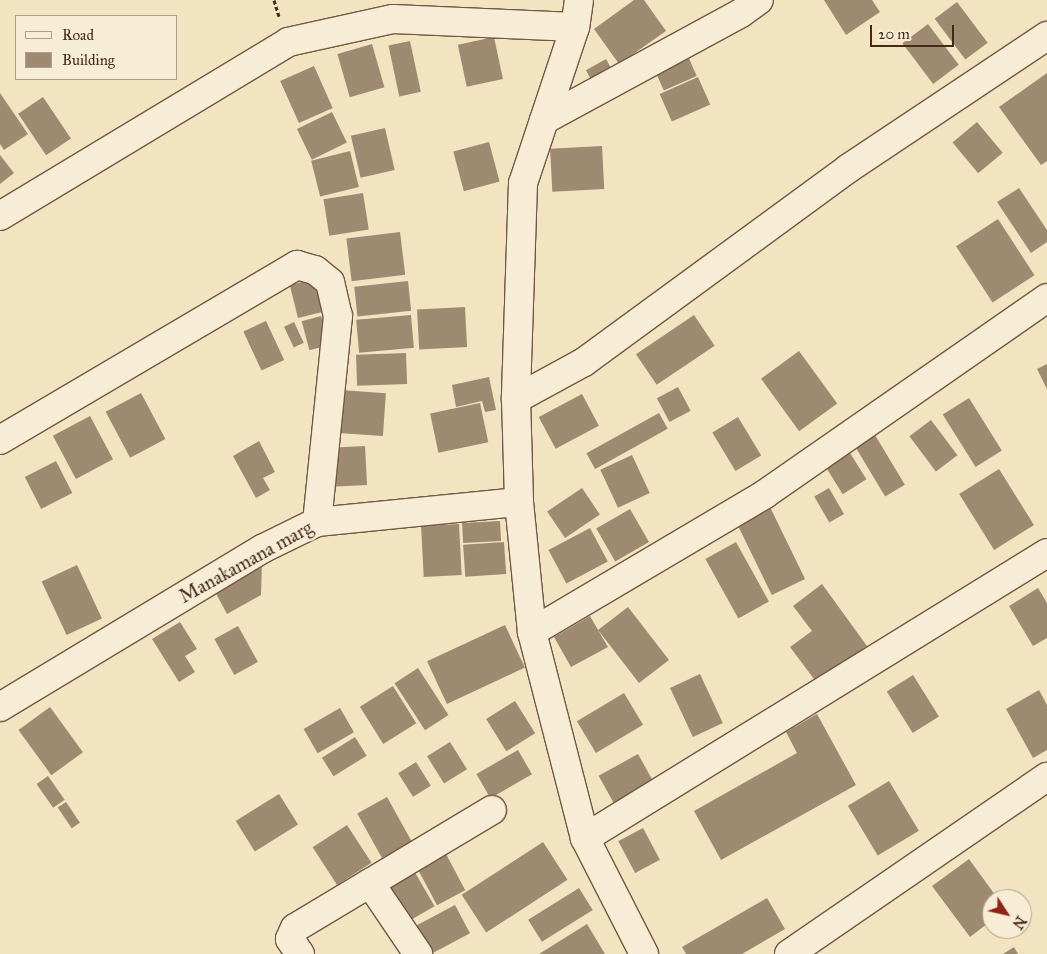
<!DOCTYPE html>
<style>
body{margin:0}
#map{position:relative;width:1047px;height:954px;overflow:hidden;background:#f2e4c0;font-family:"IM FELL Great Primer",serif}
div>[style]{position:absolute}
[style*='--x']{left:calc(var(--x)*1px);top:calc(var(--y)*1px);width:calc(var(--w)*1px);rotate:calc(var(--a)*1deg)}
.building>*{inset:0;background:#9e8a70;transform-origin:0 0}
.path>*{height:3px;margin-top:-1.5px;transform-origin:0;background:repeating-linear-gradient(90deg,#442919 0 4px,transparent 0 6.5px)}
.roads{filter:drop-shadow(1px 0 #705843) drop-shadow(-1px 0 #705843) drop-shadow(0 1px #705843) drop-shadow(0 -1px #705843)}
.minor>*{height:28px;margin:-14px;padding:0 14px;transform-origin:14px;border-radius:14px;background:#f7edd6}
span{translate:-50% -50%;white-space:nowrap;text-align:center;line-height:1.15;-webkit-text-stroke:5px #f7edd6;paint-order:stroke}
.street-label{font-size:19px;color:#442919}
.legend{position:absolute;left:15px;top:15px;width:162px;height:65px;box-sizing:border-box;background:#f7edd6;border:1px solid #af9f8a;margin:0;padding:6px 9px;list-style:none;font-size:15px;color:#442919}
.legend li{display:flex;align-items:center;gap:10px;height:25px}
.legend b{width:25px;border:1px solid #af9f8a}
.north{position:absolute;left:982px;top:889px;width:50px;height:50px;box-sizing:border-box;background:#f7edd6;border:1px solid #af9f8a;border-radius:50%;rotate:125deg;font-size:14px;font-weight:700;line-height:20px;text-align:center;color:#442919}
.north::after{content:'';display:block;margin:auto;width:18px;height:22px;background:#8f2418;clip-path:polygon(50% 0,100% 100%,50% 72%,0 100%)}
.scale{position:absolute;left:870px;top:25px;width:84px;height:22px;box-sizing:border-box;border:2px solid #442919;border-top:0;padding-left:6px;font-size:15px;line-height:18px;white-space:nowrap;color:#442919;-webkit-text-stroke:4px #f7edd6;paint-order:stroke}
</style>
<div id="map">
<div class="building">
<i style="clip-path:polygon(634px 0,644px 0,666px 31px,619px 64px,594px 29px)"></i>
<i style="clip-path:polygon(824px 0,872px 0,880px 12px,846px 35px)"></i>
<i style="left:957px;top:2px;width:51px;height:28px;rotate:53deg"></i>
<i style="left:928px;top:24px;width:51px;height:32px;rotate:53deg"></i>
<i style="left:494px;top:37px;width:43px;height:37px;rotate:78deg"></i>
<i style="left:410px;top:41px;width:52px;height:22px;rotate:78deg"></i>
<i style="left:372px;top:44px;width:45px;height:36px;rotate:74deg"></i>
<i style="left:687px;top:54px;width:24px;height:36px;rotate:66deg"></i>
<i style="left:606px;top:59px;width:18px;height:23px;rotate:61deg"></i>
<i style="left:314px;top:66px;width:46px;height:37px;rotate:66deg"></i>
<i style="clip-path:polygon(1047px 73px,1047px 161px,1041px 165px,999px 107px)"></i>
<i style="left:698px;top:77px;width:30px;height:42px;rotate:66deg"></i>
<i style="clip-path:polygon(0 93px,28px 134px,4px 150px,0 144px)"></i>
<i style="left:43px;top:97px;width:50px;height:30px;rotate:56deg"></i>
<i style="left:332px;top:112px;width:34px;height:39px;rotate:64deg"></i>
<i style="left:977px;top:122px;width:40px;height:32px;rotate:50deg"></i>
<i style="left:385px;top:128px;width:43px;height:35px;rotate:77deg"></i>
<i style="left:489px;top:142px;width:41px;height:37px;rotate:75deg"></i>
<i style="left:602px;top:146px;width:43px;height:52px;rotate:87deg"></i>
<i style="left:350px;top:151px;width:37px;height:40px;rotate:76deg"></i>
<i style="clip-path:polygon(0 155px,14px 173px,0 184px)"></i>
<i style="clip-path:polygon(1019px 188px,1047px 230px,1047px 242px,1031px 253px,997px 202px)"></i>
<i style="left:363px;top:193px;width:37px;height:40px;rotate:81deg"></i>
<i style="left:998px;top:219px;width:67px;height:50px;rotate:57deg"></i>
<i style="left:400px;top:232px;width:43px;height:54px;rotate:83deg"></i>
<i style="left:314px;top:279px;width:34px;height:25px;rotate:76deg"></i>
<i style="left:408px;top:281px;width:30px;height:54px;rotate:84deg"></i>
<i style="left:465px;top:307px;width:40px;height:48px;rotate:87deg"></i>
<i style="left:411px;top:315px;width:33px;height:55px;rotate:85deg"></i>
<i style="left:694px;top:315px;width:37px;height:70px;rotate:56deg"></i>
<i style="left:321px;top:316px;width:30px;height:20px;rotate:75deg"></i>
<i style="left:266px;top:321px;width:43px;height:25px;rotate:65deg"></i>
<i style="left:294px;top:322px;width:23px;height:11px;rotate:65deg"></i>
<i style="left:799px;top:351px;width:65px;height:47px;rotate:54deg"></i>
<i style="left:406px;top:353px;width:31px;height:50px;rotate:88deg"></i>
<i style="clip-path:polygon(1047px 364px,1047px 389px,1037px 369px)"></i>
<i style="clip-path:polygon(489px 377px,496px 410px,485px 412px,482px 401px,456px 407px,452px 385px)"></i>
<i style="left:678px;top:387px;width:27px;height:24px;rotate:62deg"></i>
<i style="left:341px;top:390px;width:45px;height:43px;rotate:4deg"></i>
<i style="left:141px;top:393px;width:52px;height:40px;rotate:62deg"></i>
<i style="left:582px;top:394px;width:36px;height:49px;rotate:62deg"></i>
<i style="left:969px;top:398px;width:62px;height:31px;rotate:58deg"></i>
<i style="left:480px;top:403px;width:40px;height:51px;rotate:78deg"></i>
<i style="left:659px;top:413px;width:18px;height:83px;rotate:61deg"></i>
<i style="left:90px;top:416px;width:49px;height:42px;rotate:62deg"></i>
<i style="left:738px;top:417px;width:45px;height:30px;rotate:59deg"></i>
<i style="left:931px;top:420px;width:44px;height:27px;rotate:53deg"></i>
<i style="left:875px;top:435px;width:58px;height:23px;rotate:59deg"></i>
<i style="clip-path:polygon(259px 441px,275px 472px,263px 478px,270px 490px,256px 498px,233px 456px)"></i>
<i style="left:365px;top:446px;width:39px;height:35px;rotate:87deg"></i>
<i style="left:850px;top:453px;width:31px;height:28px;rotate:58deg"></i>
<i style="left:632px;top:455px;width:42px;height:35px;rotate:65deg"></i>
<i style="left:56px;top:461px;width:36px;height:35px;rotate:63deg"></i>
<i style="left:999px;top:469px;width:66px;height:47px;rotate:58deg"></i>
<i style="left:582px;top:488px;width:32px;height:42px;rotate:56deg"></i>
<i style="left:829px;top:488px;width:30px;height:17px;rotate:60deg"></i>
<i style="left:770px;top:507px;width:80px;height:37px;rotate:64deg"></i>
<i style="left:630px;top:509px;width:38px;height:39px;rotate:60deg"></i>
<i style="left:500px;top:521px;width:20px;height:38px;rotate:87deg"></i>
<i style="left:459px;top:524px;width:51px;height:38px;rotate:87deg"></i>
<i style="left:590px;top:528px;width:38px;height:47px;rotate:62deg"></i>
<i style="left:504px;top:542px;width:32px;height:41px;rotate:86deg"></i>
<i style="left:736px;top:542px;width:68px;height:35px;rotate:61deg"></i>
<i style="clip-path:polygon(262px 561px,261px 595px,227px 614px,213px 588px)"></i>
<i style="left:77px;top:565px;width:59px;height:39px;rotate:65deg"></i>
<i style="clip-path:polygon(822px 584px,867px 646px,817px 683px,790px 647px,812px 631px,793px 606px)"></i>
<i style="clip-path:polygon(1038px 588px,1047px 603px,1047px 638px,1033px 646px,1009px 606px)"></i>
<i style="clip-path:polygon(628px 607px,669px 660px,639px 683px,598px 630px,608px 647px,571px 667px,554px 637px,590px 616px,598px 630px)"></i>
<i style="clip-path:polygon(180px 622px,197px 649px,185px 656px,195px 672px,179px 682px,152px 639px)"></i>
<i style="left:505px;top:625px;width:47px;height:86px;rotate:65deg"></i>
<i style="left:238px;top:626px;width:41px;height:27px;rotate:61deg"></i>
<i style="left:418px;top:668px;width:56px;height:28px;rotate:57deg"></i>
<i style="left:700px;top:674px;width:54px;height:33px;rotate:65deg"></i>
<i style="left:913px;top:675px;width:49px;height:31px;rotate:58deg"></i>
<i style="left:393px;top:686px;width:44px;height:39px;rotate:58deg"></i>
<i style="clip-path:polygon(1039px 690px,1047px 705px,1047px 750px,1033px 758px,1006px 709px)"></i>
<i style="left:624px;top:693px;width:37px;height:55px;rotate:59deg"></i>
<i style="left:515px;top:701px;width:38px;height:34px;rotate:58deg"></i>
<i style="left:50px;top:707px;width:56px;height:39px;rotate:54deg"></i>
<i style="left:340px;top:708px;width:28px;height:42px;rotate:60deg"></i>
<i style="clip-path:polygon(817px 714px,856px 785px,721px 860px,694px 811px,797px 753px,786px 732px)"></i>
<i style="left:355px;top:737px;width:22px;height:39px;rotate:58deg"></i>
<i style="left:450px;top:742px;width:32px;height:27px;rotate:58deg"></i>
<i style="left:518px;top:750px;width:28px;height:48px;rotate:60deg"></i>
<i style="left:638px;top:754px;width:35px;height:45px;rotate:61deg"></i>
<i style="left:416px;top:762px;width:28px;height:21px;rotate:58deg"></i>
<i style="left:48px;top:776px;width:29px;height:14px;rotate:55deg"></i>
<i style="left:889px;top:781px;width:58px;height:48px;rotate:59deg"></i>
<i style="left:279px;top:794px;width:36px;height:51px;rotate:58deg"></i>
<i style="left:387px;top:797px;width:51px;height:34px;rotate:61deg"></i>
<i style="left:66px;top:802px;width:25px;height:10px;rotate:56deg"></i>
<i style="left:347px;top:825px;width:45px;height:41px;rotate:57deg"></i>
<i style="left:643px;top:828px;width:36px;height:28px;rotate:62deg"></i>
<i style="left:543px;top:842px;width:45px;height:97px;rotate:57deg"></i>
<i style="left:446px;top:854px;width:41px;height:32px;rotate:62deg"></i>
<i style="clip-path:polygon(969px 859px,998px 899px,992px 899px,992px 920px,970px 937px,932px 886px)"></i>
<i style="left:413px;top:869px;width:43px;height:29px;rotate:60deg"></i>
<i style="left:579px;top:888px;width:26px;height:60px;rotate:58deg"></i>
<i style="clip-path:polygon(767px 898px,785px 929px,742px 954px,686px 954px,682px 947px)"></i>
<i style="left:455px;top:905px;width:32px;height:48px;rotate:62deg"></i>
<i style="clip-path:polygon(587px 924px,605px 954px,539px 954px)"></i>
<i style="clip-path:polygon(1014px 947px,1018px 954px,1003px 954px)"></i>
</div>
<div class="path">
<i style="--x:274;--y:0;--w:17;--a:73"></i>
</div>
<div class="roads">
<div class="minor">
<i style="--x:579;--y:0;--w:27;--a:98"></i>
<i style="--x:575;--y:27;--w:164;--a:108.4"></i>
<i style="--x:523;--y:183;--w:216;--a:91.9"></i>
<i style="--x:516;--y:399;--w:103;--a:88.3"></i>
<i style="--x:519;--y:502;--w:131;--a:84.3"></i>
<i style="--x:532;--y:632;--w:213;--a:75.6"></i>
<i style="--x:585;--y:838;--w:130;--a:63"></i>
<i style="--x:544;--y:120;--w:224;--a:-28.5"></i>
<i style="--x:741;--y:13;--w:22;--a:-36"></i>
<i style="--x:0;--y:216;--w:336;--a:-31.1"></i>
<i style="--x:288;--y:42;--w:107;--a:-12.4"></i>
<i style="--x:393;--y:19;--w:182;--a:2.5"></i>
<i style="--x:516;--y:399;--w:77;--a:-28.6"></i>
<i style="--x:584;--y:362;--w:328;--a:-36.2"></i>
<i style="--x:849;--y:168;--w:238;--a:-33.7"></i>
<i style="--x:0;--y:440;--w:345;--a:-30.5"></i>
<i style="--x:297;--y:265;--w:19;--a:16"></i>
<i style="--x:315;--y:270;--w:19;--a:39"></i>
<i style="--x:330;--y:282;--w:35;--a:77"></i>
<i style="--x:338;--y:316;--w:207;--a:95.8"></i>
<i style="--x:532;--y:632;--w:271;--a:-30.6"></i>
<i style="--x:765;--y:494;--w:343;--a:-34.8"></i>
<i style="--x:0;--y:707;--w:306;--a:-31.1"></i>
<i style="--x:262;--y:549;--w:61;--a:-26.1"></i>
<i style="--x:317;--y:522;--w:203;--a:-5.7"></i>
<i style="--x:585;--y:838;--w:543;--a:-31.67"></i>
<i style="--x:370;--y:883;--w:142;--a:-30.9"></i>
<i style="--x:300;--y:954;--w:18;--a:-124"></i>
<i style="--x:290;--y:939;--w:12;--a:-66"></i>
<i style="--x:295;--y:928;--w:87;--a:-31"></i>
<i style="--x:370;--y:883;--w:86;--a:55.9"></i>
<i style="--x:789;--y:954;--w:313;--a:-34.5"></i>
</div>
</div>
<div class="street-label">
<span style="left:246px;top:562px;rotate:-29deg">Manakamana marg</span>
</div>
<ul class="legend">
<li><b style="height:6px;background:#f7edd6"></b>Road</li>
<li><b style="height:14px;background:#9e8a70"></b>Building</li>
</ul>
<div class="north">N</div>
<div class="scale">20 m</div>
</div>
